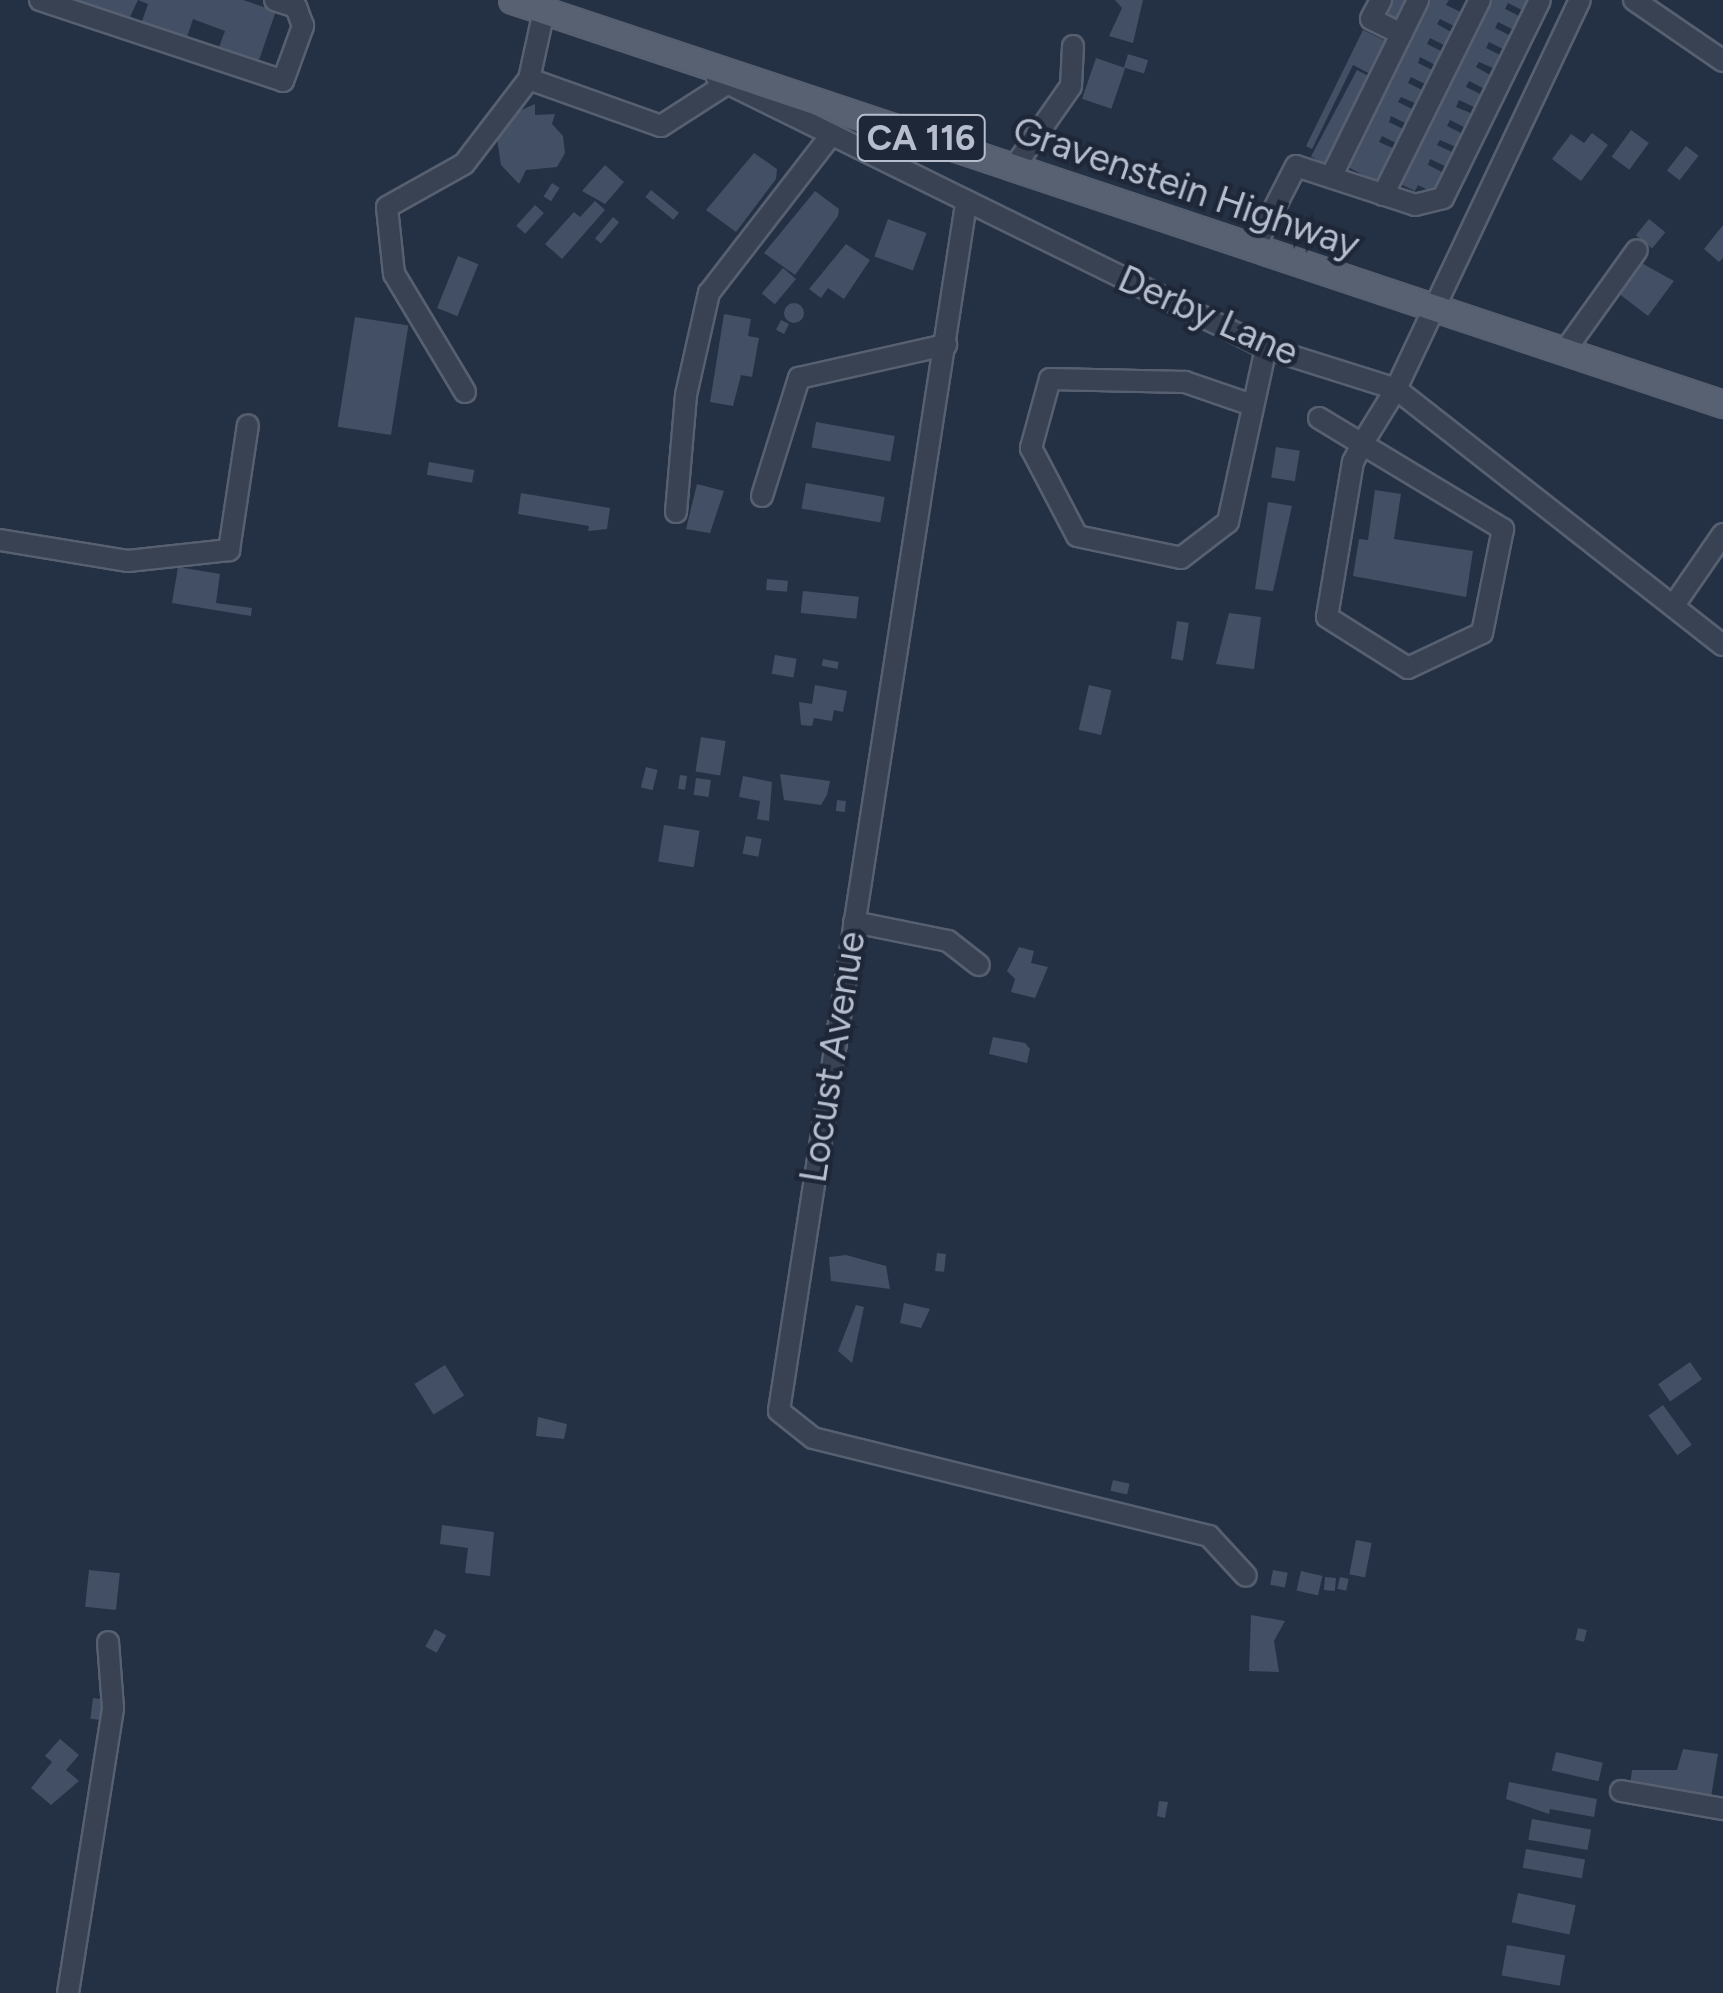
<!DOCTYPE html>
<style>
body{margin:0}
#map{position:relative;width:1723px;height:1993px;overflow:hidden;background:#243043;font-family:Figtree,sans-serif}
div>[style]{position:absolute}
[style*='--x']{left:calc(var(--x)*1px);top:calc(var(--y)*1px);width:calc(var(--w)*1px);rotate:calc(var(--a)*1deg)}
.building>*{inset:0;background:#434f65;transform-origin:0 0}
.round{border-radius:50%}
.roads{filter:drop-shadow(2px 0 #576070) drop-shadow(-2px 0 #576070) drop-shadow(0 2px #576070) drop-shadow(0 -2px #576070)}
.minor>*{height:20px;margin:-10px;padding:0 10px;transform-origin:10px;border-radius:10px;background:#394252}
.major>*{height:25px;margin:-12.5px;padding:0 12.5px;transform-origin:12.5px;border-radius:12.5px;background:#576172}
span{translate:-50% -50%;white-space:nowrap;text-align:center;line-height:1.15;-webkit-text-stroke:9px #1e2738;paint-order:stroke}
.shield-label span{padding:2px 8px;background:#1e2738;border:2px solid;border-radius:8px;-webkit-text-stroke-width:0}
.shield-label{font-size:35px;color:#b6bdcc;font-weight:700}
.street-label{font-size:38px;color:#b6bdcc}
</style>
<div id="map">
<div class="building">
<i style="clip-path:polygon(76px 0,138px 0,129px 19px,74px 5px)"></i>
<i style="clip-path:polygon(138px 0,243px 0,276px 11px,259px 60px,219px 47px,225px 31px,193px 19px,186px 40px,141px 24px,148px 4px)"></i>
<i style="clip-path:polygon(1115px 0,1143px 0,1133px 43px,1109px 36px,1122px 8px)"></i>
<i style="clip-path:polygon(1391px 0,1409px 0,1397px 24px,1383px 17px)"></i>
<i style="clip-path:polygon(1428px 0,1449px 0,1446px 5px,1463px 13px,1456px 27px,1440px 19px,1437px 24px,1453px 33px,1446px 46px,1430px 38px,1427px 44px,1443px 52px,1437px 66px,1420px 57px,1418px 63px,1434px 71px,1427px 85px,1411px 77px,1408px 83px,1424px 91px,1417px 104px,1401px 97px,1398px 102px,1414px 110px,1407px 124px,1391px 116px,1389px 122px,1405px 130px,1398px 144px,1382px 136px,1379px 142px,1395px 149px,1379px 183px,1346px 166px)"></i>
<i style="clip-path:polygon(1488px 0,1530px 0,1524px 11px,1508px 3px,1505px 9px,1521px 17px,1514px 30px,1498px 22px,1495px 28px,1511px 36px,1505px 50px,1489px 42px,1486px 48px,1502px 56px,1495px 69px,1479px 62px,1476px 67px,1492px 76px,1485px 89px,1469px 81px,1466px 87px,1482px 95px,1476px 108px,1459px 100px,1456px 107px,1473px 114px,1466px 128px,1450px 120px,1447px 126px,1463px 134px,1456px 147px,1440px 140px,1437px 145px,1454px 153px,1447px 167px,1430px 159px,1428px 165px,1444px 173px,1434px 193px,1418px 185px,1415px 191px,1398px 183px)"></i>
<i style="clip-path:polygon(1363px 30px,1390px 43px,1374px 76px,1353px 65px,1312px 149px,1306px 146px)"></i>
<i style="left:1128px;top:54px;width:21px;height:14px;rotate:17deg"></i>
<i style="left:1096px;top:58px;width:31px;height:43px;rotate:19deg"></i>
<i style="left:1357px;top:70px;width:15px;height:98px;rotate:28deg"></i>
<i style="clip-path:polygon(535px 104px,535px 115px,555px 114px,552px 124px,563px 136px,565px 153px,557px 167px,526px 170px,519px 184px,501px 165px,497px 139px,510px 115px)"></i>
<i style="left:1631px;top:130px;width:22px;height:33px;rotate:36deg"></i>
<i style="clip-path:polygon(1592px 133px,1608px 145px,1581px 181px,1552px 159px,1571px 134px,1584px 143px)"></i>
<i style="left:1686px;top:146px;width:16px;height:31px;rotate:38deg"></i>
<i style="clip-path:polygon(754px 153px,777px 169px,776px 179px,736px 232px,706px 210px)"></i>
<i style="clip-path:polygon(605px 165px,624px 182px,605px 204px,582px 191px)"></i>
<i style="left:552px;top:183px;width:9px;height:16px;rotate:32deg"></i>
<i style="left:651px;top:190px;width:36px;height:9px;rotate:39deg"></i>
<i style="clip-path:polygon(815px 191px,839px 209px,838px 216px,795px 275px,764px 253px)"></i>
<i style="clip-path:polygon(595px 201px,605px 210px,562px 259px,545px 244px,574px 212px,580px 217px)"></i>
<i style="left:535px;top:205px;width:12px;height:28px;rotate:42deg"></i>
<i style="left:613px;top:217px;width:8px;height:28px;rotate:40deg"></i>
<i style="left:888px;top:219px;width:41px;height:40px;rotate:20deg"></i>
<i style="left:1649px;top:219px;width:21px;height:21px;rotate:39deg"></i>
<i style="clip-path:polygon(1723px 225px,1723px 258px,1719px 262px,1704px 249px)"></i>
<i style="clip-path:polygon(846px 244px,870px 260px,844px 299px,828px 288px,821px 298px,809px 289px)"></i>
<i style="left:458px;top:256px;width:22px;height:56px;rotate:22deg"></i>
<i style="clip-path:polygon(1636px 260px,1674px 281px,1648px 316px,1614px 290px)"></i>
<i style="left:783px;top:268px;width:17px;height:33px;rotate:40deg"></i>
<i class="round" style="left:784px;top:303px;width:20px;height:20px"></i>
<i style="clip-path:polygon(724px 314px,751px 319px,748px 336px,759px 338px,752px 377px,741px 375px,733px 406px,710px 402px)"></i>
<i style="left:355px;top:317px;width:54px;height:111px;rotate:9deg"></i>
<i style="left:781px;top:320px;width:9px;height:11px;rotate:27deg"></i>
<i style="left:816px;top:422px;width:80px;height:26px;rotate:10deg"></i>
<i style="left:1276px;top:447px;width:24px;height:31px;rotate:9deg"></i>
<i style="left:429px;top:462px;width:46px;height:13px;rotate:10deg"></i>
<i style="left:806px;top:483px;width:80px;height:26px;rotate:10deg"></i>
<i style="clip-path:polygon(697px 484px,724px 491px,710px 533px,686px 529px)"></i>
<i style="clip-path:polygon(1375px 490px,1401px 494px,1394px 539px,1473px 551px,1466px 597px,1353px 576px,1359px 539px,1368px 540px)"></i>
<i style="clip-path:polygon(521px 493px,610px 508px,607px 529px,588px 531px,589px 526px,518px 514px)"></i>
<i style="clip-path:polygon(1268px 502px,1292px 506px,1273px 591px,1255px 589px)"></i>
<i style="clip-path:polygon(178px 567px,220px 574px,216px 603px,252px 608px,251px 616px,172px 603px)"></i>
<i style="left:767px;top:579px;width:21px;height:11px;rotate:5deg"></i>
<i style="left:803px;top:591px;width:56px;height:22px;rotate:6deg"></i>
<i style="clip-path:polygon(1229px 613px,1261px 617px,1254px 669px,1216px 664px)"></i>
<i style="left:1177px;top:621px;width:12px;height:38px;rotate:9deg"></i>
<i style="left:775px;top:655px;width:22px;height:19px;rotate:10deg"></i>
<i style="left:823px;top:659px;width:16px;height:7px;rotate:11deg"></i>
<i style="clip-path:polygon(815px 685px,847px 691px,843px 712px,834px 710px,832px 721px,814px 718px,812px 726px,801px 725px,799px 702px,812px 704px)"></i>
<i style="left:1089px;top:685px;width:23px;height:46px;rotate:13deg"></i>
<i style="left:701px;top:737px;width:25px;height:35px;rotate:9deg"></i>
<i style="left:646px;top:767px;width:12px;height:21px;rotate:14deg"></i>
<i style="clip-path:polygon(780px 774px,830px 781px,827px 795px,821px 805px,784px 800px)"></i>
<i style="left:680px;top:775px;width:7px;height:14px;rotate:8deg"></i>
<i style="clip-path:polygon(743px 776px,772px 782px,769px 821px,757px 819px,760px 801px,739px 797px)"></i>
<i style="left:696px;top:778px;width:15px;height:17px;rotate:8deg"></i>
<i style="left:837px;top:800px;width:9px;height:11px;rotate:6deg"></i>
<i style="left:664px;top:825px;width:36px;height:37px;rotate:9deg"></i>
<i style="left:746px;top:836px;width:16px;height:18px;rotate:11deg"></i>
<i style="clip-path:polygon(1019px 947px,1034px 951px,1031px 963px,1048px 967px,1035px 998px,1011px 992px,1015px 979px,1007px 971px)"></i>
<i style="clip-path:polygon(993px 1037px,1025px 1043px,1030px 1049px,1027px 1063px,989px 1054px)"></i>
<i style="left:937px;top:1253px;width:9px;height:18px;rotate:6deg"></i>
<i style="clip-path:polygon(846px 1255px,886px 1266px,890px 1289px,831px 1281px,829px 1257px)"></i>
<i style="clip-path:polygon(904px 1303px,930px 1309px,921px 1328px,900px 1323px)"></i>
<i style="clip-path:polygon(856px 1305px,864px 1307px,852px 1363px,838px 1351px)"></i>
<i style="left:1690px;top:1362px;width:21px;height:39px;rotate:55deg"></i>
<i style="left:445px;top:1365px;width:36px;height:36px;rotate:58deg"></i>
<i style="left:1663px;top:1405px;width:49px;height:18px;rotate:54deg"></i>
<i style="clip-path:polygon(538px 1417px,567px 1424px,564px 1439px,536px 1436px)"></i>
<i style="left:1113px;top:1480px;width:17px;height:11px;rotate:13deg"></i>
<i style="clip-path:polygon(442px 1525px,494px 1532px,490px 1576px,465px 1573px,468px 1548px,440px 1544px)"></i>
<i style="left:1356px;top:1540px;width:16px;height:35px;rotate:11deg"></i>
<i style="left:89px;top:1570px;width:31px;height:37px;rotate:6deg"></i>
<i style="left:1273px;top:1570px;width:15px;height:15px;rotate:11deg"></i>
<i style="left:1301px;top:1571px;width:22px;height:20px;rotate:13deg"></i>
<i style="left:1325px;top:1577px;width:11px;height:13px;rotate:5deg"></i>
<i style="left:1340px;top:1577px;width:9px;height:12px;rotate:13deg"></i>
<i style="clip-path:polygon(1251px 1615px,1285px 1621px,1274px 1641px,1279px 1672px,1249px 1671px)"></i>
<i style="left:1578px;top:1628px;width:9px;height:12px;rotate:13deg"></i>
<i style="left:435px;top:1629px;width:13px;height:20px;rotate:29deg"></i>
<i style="left:93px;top:1698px;width:16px;height:21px;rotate:7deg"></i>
<i style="clip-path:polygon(60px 1739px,79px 1755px,66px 1770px,79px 1781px,51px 1805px,31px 1788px,52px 1762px,45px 1756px)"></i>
<i style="clip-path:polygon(1683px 1749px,1718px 1754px,1711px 1797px,1630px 1785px,1632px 1770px,1677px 1770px)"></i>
<i style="left:1556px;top:1752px;width:48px;height:19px;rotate:13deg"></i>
<i style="clip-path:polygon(1509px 1782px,1597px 1799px,1594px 1817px,1550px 1809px,1549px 1814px,1506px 1799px)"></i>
<i style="clip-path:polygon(1159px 1801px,1168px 1802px,1165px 1818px,1157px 1816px)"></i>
<i style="left:1532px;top:1819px;width:60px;height:21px;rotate:10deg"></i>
<i style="left:1526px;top:1849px;width:60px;height:19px;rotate:10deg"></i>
<i style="left:1518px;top:1893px;width:59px;height:30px;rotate:12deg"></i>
<i style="left:1507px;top:1945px;width:59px;height:31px;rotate:10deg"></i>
</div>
<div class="roads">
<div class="minor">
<i style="--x:40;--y:0;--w:256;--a:18.4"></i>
<i style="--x:283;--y:81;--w:59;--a:-70"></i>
<i style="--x:303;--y:26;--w:20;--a:-110"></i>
<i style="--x:296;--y:7;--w:22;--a:-162"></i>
<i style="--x:1381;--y:0;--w:21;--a:118"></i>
<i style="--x:1371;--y:19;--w:34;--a:26"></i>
<i style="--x:1634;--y:0;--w:108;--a:34.4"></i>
<i style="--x:544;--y:11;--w:70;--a:102.4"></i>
<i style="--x:529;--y:79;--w:140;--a:19.6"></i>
<i style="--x:661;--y:126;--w:80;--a:-32.7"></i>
<i style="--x:717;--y:78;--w:612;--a:26.19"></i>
<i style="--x:1266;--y:348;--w:136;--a:17.5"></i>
<i style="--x:1396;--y:389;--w:415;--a:38.1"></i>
<i style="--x:1013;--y:169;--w:101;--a:-55.1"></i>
<i style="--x:1071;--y:86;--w:40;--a:-87.1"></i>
<i style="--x:1331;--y:177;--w:197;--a:-63.8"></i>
<i style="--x:1383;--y:195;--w:218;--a:-63.6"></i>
<i style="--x:966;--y:204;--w:1221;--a:98.81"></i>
<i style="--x:779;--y:1411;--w:43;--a:38.5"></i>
<i style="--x:813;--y:1438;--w:408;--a:13.9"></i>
<i style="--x:1209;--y:1536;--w:54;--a:47.2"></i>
<i style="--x:1253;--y:250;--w:94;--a:-62.9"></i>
<i style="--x:1296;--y:166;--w:125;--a:18.1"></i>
<i style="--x:1415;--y:205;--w:29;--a:-14"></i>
<i style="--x:1443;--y:198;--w:220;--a:-63.9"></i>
<i style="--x:1564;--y:352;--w:125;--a:-54.4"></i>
<i style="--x:465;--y:392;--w:138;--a:-121"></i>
<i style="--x:394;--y:274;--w:67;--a:-96"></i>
<i style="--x:387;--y:207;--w:88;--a:-29.2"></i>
<i style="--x:464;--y:164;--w:107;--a:-52.6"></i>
<i style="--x:1249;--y:404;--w:68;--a:-161"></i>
<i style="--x:1185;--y:382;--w:135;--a:-178.7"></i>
<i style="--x:1050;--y:379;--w:72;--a:105.4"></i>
<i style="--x:1031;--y:448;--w:99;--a:62.4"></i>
<i style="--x:1077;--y:536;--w:106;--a:11.9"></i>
<i style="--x:1181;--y:558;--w:59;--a:-37.5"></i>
<i style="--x:1228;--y:522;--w:178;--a:-77.7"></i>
<i style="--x:1319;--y:418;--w:50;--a:31.2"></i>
<i style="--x:1362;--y:444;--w:165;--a:31.1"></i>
<i style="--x:1503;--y:529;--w:106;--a:101.4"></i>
<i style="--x:1482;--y:633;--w:82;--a:154.7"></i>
<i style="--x:1408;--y:668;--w:96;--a:-147.8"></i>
<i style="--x:1327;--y:617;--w:157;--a:-80.5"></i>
<i style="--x:1353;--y:462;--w:20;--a:-63"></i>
<i style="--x:1362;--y:444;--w:65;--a:-58.3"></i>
<i style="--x:1396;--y:389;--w:430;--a:-64.7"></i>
<i style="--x:762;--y:496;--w:124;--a:-72.6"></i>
<i style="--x:799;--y:378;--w:151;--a:-12.7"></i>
<i style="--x:676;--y:512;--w:117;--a:-85.1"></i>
<i style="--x:686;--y:395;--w:105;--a:-77.3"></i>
<i style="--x:709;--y:293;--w:200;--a:-52.3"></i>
<i style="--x:0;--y:540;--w:130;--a:9.3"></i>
<i style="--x:128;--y:561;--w:102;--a:-6.2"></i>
<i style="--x:229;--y:550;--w:126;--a:-81.4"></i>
<i style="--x:1674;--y:605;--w:86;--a:-55.4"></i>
<i style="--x:854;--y:922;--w:96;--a:11.4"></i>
<i style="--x:948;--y:941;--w:39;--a:38"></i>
<i style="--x:1621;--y:1791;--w:104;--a:10"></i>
<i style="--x:68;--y:1993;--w:289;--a:-81"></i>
<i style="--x:113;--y:1708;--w:66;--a:-94.3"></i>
</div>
<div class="major">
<i style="--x:512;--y:0;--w:1277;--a:18.45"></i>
</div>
</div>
<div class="shield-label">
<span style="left:921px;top:138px">CA 116</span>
</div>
<div class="street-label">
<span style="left:1186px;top:188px;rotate:19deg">Gravenstein Highway</span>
<span style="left:1208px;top:316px;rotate:24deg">Derby Lane</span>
<span style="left:833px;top:1057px;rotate:-81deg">Locust Avenue</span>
</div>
</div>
